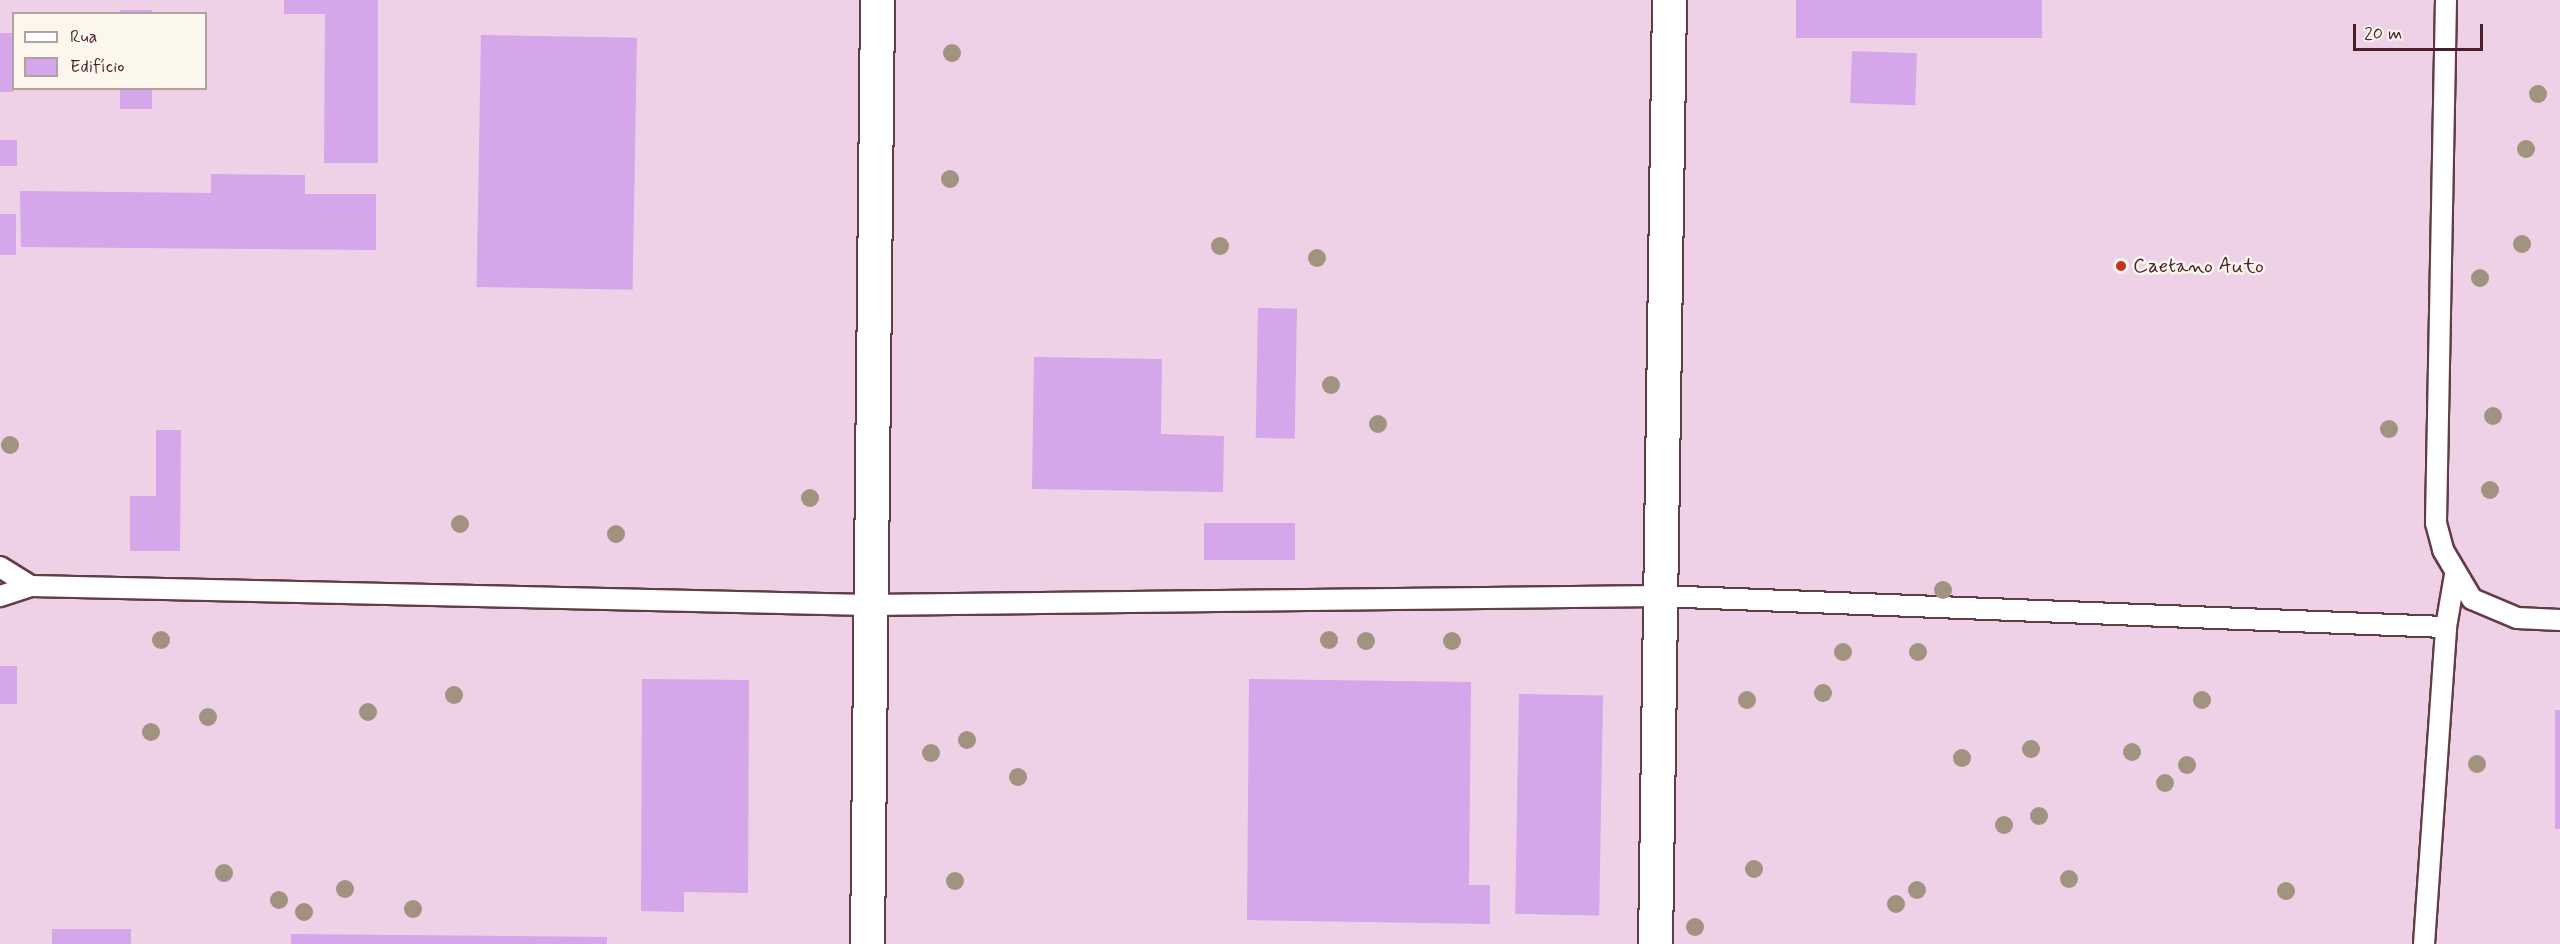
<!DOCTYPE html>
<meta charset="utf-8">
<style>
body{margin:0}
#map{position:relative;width:2560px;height:944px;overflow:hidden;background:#f4e2c8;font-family:Mynerve,sans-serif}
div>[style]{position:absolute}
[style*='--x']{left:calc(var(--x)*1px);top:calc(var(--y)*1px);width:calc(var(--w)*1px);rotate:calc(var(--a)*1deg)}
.built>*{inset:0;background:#eed0e7}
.building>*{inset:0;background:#d4a6ea;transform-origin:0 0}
.roads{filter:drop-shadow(2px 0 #643c43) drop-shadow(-2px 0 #643c43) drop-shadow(0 2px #643c43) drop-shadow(0 -2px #643c43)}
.lane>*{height:20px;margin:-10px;padding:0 10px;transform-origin:10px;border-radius:10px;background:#fff}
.street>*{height:33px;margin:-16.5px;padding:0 16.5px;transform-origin:16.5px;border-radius:16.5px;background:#fff}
.trees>*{width:18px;height:18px;margin:-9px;border-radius:50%;background:#a29380}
.dots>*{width:16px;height:16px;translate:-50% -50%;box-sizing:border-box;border:3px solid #fbf7ec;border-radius:50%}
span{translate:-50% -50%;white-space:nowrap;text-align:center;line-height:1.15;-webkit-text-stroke:5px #fbf7ec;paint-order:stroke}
.poi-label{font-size:21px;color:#4a1f2b}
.left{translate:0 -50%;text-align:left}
.legend{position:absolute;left:12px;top:12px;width:195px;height:78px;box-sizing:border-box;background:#fbf7ec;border:2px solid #b4a19f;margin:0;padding:8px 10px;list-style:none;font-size:18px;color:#4a1f2b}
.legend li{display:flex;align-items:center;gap:12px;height:30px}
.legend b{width:30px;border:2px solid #b4a19f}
.scale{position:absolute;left:2353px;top:24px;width:130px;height:27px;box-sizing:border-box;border:3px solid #4a1f2b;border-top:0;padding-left:8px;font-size:18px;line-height:21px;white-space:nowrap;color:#4a1f2b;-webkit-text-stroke:4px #fbf7ec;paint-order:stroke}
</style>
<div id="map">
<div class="built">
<i style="clip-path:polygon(evenodd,0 0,2560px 0,2560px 944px,0 944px,0 0,14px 14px,206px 14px,206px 88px,14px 88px,14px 14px)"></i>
</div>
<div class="building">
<i style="clip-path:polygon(284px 0,378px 0,378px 163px,324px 163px,325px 14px,284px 14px)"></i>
<i style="left:1796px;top:0;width:246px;height:38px"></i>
<i style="left:120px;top:10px;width:32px;height:4px"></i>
<i style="left:0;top:33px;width:14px;height:59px"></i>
<i style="left:481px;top:35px;width:156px;height:252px;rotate:1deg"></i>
<i style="left:1852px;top:51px;width:65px;height:52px;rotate:2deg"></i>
<i style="left:120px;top:88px;width:32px;height:21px"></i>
<i style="left:0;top:140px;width:17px;height:26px"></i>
<i style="clip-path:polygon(211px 174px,305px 175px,305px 194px,376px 194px,376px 250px,21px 247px,20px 191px,211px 193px)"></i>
<i style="left:0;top:214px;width:16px;height:41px"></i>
<i style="left:1258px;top:308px;width:39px;height:130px;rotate:1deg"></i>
<i style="clip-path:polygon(1034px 357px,1162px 359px,1161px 434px,1224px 436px,1223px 492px,1032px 489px)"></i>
<i style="clip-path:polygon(156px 430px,181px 430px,180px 551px,130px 551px,130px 496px,156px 496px)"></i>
<i style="left:1204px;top:523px;width:91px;height:37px"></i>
<i style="left:0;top:666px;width:17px;height:38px"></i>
<i style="clip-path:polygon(642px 679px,749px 680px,748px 893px,684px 892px,684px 912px,641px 911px)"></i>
<i style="clip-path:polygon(1249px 679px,1471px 682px,1469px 885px,1490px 885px,1490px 924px,1247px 920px)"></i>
<i style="left:1519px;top:694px;width:84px;height:220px;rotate:1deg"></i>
<i style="left:2555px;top:710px;width:5px;height:119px"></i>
<i style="left:52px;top:929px;width:79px;height:15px"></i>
<i style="clip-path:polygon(291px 934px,607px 937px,607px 944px,291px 944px)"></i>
</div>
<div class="roads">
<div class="lane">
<i style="--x:2446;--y:0;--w:523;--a:91.1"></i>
<i style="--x:2436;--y:523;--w:28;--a:75"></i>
<i style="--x:2443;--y:550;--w:57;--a:59.4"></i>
<i style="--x:2472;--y:599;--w:49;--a:22.9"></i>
<i style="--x:2517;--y:618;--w:43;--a:2.7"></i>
<i style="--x:0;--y:567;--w:36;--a:32"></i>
<i style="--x:31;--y:586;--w:33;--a:162"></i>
<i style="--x:31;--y:586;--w:837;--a:1.3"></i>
<i style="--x:868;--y:605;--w:791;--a:-0.65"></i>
<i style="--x:1659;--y:596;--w:788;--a:2.26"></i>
<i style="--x:2424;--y:944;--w:318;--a:-86"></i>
<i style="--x:2446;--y:627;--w:53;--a:-80.2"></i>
</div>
<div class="street">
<i style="--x:867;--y:944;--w:944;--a:-89.39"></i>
<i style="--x:1655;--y:944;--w:944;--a:-89.15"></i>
</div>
</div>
<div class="trees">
<i style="left:952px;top:53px"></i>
<i style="left:2538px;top:94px"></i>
<i style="left:2526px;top:149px"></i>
<i style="left:950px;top:179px"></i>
<i style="left:2522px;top:244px"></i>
<i style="left:1220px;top:246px"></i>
<i style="left:1317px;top:258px"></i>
<i style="left:2480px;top:278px"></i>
<i style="left:1331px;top:385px"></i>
<i style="left:2493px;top:416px"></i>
<i style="left:1378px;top:424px"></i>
<i style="left:2389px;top:429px"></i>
<i style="left:10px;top:445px"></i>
<i style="left:2490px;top:490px"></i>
<i style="left:810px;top:498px"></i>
<i style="left:460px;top:524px"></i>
<i style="left:616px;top:534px"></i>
<i style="left:1943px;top:590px"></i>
<i style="left:161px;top:640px"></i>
<i style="left:1329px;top:640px"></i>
<i style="left:1366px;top:641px"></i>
<i style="left:1452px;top:641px"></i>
<i style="left:1843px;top:652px"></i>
<i style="left:1918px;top:652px"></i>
<i style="left:1823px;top:693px"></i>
<i style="left:454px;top:695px"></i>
<i style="left:1747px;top:700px"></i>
<i style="left:2202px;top:700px"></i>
<i style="left:368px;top:712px"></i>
<i style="left:208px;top:717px"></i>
<i style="left:151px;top:732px"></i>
<i style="left:967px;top:740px"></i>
<i style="left:2031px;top:749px"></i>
<i style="left:2132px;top:752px"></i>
<i style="left:931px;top:753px"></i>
<i style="left:1962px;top:758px"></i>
<i style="left:2477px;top:764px"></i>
<i style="left:2187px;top:765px"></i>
<i style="left:1018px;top:777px"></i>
<i style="left:2165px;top:783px"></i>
<i style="left:2039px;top:816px"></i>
<i style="left:2004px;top:825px"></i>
<i style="left:1754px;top:869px"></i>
<i style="left:224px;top:873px"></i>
<i style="left:2069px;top:879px"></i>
<i style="left:955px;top:881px"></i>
<i style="left:345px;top:889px"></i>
<i style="left:1917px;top:890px"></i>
<i style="left:2286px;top:891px"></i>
<i style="left:279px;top:900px"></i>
<i style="left:1896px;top:904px"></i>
<i style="left:413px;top:909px"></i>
<i style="left:304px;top:912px"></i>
<i style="left:1695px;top:927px"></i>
</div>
<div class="dots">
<i style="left:2121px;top:266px;background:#c8321e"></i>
</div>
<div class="poi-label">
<span class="left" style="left:2133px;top:266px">Caetano Auto</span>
</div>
<ul class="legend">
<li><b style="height:8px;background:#fff"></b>Rua</li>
<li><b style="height:16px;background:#d4a6ea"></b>Edifício</li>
</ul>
<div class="scale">20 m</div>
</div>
